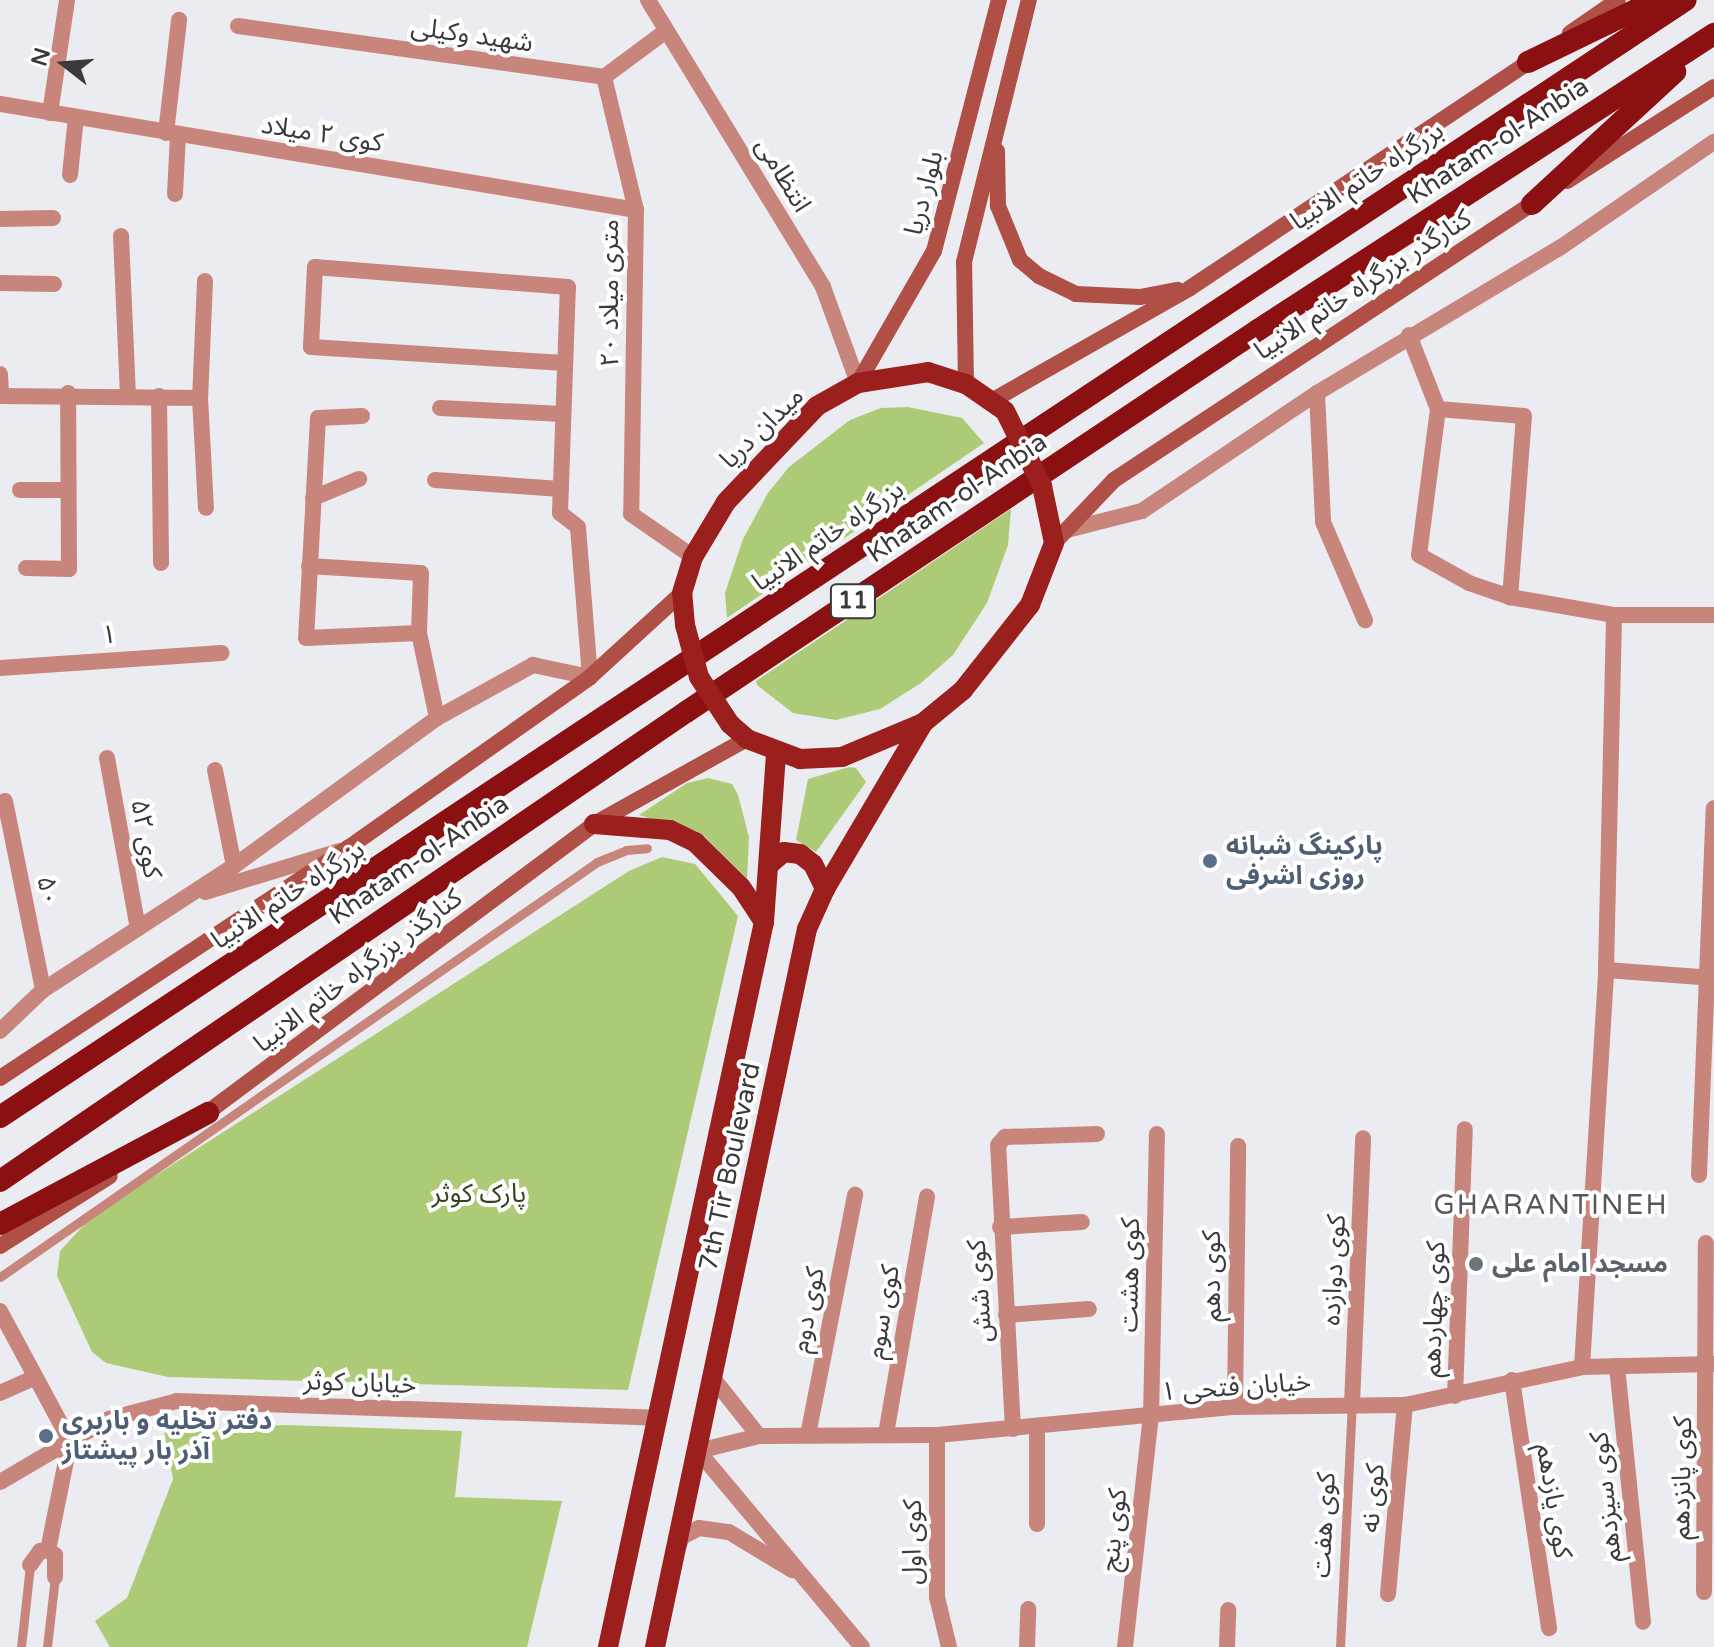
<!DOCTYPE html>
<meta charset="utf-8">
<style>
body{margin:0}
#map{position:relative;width:1714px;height:1647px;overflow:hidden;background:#ebecf1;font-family:"Varela Round","Noto Sans Arabic",sans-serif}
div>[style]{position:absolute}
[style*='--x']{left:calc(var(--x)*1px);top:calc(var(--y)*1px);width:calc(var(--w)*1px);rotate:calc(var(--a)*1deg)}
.green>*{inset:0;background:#adcb76}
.service>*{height:9px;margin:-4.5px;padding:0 4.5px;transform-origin:4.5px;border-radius:4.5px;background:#c8857c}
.minor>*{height:16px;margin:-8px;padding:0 8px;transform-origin:8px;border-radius:8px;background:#c8857c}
.tertiary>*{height:16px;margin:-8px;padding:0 8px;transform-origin:8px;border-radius:8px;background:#c8857c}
.secondary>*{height:16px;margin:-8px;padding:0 8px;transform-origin:8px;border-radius:8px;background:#af4f46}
.primary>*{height:20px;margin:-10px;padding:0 10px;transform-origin:10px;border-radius:10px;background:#9a1f1d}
.trunk>*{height:22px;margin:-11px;padding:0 11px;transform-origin:11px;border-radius:11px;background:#8a1011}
.primary-bridge>*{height:20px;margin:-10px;padding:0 10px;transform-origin:10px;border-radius:10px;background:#9a1f1d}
.dots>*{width:22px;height:22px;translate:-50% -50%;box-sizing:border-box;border:4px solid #fff;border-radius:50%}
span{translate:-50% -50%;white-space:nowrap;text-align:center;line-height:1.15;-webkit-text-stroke:8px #fff;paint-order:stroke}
.shield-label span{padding:2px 6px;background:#fff;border:2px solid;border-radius:6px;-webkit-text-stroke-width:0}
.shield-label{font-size:24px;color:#3a3a3c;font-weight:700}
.street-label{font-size:26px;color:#3a3a3c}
.service-label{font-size:26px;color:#4e5e75;font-weight:700}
.left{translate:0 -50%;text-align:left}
.park-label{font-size:26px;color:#34411a}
.worship-label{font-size:26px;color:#5b616d;font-weight:700}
.neighbourhood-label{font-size:28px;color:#57585c;letter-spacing:2px}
.north{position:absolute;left:24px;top:24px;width:80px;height:80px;-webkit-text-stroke:6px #fff;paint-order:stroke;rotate:287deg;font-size:22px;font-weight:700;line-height:32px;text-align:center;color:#3a3a3c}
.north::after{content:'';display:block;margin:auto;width:28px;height:36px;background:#3a3a3c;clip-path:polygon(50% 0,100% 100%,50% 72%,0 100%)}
</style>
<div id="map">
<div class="green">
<i style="clip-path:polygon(908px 407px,962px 418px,984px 443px,727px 618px,725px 593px,743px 539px,768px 493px,789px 467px,850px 420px,881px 408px)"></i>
<i style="clip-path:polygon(1011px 509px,1008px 545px,987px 603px,953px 655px,921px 683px,880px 709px,836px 720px,793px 713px,757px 685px,756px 681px)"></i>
<i style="clip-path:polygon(849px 767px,856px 768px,866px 782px,816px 852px,796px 840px,808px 779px)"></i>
<i style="clip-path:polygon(708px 778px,732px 784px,738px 795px,749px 837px,747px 879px,704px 836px,639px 815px,687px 783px)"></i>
<i style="clip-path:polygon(662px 857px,695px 864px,738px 916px,628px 1390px,168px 1377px,106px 1363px,92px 1352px,57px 1276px,60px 1251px,91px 1217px,629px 871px)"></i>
<i style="clip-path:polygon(285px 1425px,462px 1431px,455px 1497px,562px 1501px,527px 1647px,110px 1647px,95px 1621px,127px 1598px,173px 1479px,164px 1430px)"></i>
</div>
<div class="service">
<i style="--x:0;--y:1277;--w:727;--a:-34.8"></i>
<i style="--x:597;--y:862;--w:31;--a:-22"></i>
<i style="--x:626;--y:850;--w:21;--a:-5"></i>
<i style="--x:21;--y:1647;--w:82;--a:-83.7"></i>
<i style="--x:47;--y:1647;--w:70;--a:-83.5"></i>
<i style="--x:1340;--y:1647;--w:243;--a:-87.2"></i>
</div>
<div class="minor">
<i style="--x:648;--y:0;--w:336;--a:58.6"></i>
<i style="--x:823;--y:287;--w:102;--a:70"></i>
<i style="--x:238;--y:26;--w:370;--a:7.9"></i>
<i style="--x:666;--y:31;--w:77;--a:143.4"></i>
<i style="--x:604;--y:77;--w:137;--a:76.5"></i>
<i style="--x:636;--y:210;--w:304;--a:90.9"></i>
<i style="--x:631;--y:514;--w:75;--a:34.7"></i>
<i style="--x:0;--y:104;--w:645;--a:9.46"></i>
<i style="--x:50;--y:113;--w:114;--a:-81.4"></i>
<i style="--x:166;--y:133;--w:114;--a:-83.4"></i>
<i style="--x:70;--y:175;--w:58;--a:-84.1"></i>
<i style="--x:175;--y:194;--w:59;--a:-87.1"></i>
<i style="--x:0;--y:219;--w:53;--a:-1.1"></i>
<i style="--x:121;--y:236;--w:158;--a:87.5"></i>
<i style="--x:205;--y:281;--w:117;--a:92.4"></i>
<i style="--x:200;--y:398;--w:110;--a:86.9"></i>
<i style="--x:0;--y:283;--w:54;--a:1.1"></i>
<i style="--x:1409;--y:335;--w:79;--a:68.6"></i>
<i style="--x:1438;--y:409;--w:147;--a:97.4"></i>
<i style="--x:1419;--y:555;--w:57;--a:29.2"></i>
<i style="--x:1469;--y:583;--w:43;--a:18.9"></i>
<i style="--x:1510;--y:597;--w:106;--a:9.8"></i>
<i style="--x:1614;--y:615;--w:100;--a:0"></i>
<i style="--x:0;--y:374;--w:22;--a:87"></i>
<i style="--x:1317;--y:393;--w:129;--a:87.3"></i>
<i style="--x:1323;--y:522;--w:107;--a:66.8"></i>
<i style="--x:0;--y:396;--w:200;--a:0.6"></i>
<i style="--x:159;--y:396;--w:167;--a:89.3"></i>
<i style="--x:440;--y:408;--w:122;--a:2.8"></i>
<i style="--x:1438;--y:409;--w:86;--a:4.7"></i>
<i style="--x:1524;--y:416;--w:182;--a:94.4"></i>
<i style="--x:362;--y:416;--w:44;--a:177.4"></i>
<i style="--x:318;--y:418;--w:220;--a:93.1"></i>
<i style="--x:306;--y:638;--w:113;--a:-2.5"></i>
<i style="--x:435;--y:480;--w:126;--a:4.1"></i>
<i style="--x:20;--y:490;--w:47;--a:0"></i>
<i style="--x:313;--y:498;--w:50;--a:-22.4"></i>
<i style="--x:1067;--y:530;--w:77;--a:-14.2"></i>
<i style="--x:1142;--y:511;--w:211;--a:-34"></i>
<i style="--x:1317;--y:393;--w:284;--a:-30.9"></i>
<i style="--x:1561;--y:247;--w:186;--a:-34.5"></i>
<i style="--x:309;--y:566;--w:112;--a:3.6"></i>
<i style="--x:421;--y:573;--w:60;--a:91.9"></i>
<i style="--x:419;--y:633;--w:87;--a:78"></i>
<i style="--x:26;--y:568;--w:43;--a:1.3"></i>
<i style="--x:69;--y:569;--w:176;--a:-90.3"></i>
<i style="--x:0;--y:668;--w:222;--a:-3.9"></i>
<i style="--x:107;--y:758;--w:173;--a:79.7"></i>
<i style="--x:215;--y:770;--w:98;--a:78.8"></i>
<i style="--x:5;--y:801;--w:193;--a:78.6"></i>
<i style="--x:205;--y:892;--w:140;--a:-17"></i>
<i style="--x:1606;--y:970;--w:108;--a:4.2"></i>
<i style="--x:0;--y:1031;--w:59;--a:-43.6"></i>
<i style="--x:43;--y:990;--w:228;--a:-33"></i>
<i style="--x:234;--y:866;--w:251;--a:-36.1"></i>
<i style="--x:437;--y:718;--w:110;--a:-28.9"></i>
<i style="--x:533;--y:665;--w:58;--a:11.9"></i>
<i style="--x:590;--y:677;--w:150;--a:-94.6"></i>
<i style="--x:578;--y:527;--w:23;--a:-142"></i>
<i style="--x:560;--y:513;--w:226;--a:-88"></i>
<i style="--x:568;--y:287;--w:254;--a:-175.5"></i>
<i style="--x:315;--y:267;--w:80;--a:92.9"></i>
<i style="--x:311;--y:347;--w:254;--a:3.6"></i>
<i style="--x:1699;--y:1175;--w:367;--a:-87.7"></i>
<i style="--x:1000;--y:1227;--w:82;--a:-3.5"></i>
<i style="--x:0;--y:1311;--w:148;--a:61.7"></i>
<i style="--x:70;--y:1441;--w:111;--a:101.4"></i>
<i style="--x:48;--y:1550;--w:9;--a:36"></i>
<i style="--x:55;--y:1555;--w:22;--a:90"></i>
<i style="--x:1006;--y:1315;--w:83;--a:-4.1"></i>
<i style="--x:1617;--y:1366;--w:257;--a:84.2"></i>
<i style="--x:1582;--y:1367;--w:398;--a:-86.5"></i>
<i style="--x:1606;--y:970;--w:355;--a:-88.7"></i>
<i style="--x:1512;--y:1380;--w:251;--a:81.5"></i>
<i style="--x:0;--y:1393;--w:39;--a:-24"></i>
<i style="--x:1455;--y:1396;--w:267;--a:-87.9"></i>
<i style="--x:1352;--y:1404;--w:266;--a:-87.6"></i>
<i style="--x:1235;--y:1407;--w:261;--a:-89.3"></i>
<i style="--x:1013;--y:1429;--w:284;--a:-93"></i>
<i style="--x:998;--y:1145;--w:11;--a:-49"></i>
<i style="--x:1005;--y:1137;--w:92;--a:-1.9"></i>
<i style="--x:886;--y:1434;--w:241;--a:-80.2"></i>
<i style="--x:808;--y:1435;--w:245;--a:-78.9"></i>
<i style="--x:937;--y:1435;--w:162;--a:90"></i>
<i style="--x:937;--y:1597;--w:51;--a:76.5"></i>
<i style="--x:0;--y:1482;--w:81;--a:-30.4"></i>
<i style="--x:1037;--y:1524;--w:96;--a:-90"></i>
<i style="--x:30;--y:1565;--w:17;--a:-54"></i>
<i style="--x:40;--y:1551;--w:8;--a:-7"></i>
<i style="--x:1704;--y:1592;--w:349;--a:-89.7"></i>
<i style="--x:1388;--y:1594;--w:190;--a:-84.9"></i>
<i style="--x:1027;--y:1647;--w:38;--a:-88"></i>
<i style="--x:1125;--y:1647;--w:231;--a:-83.6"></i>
<i style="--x:1151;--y:1417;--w:283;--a:-88.8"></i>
<i style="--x:1227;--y:1647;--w:37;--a:-88"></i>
</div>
<div class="tertiary">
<i style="--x:712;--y:1377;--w:75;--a:51.5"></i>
<i style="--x:70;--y:1441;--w:45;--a:-29.4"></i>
<i style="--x:109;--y:1419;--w:70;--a:-14.8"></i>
<i style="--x:177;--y:1401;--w:480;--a:2"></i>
<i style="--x:677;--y:1550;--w:14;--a:-69"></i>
<i style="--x:682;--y:1537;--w:19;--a:-28"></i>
<i style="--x:699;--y:1528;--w:30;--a:8"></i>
<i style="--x:729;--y:1532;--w:74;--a:31.1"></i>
<i style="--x:862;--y:1647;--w:256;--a:-129.9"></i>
<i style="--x:698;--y:1451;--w:63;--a:-13.8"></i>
<i style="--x:759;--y:1436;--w:178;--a:-0.3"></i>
<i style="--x:937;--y:1435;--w:299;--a:-5.4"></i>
<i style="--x:1235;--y:1407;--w:170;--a:-0.7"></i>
<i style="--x:1405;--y:1405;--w:181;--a:-12.1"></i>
<i style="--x:1582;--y:1367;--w:132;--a:-1.3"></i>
</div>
<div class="secondary">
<i style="--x:1570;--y:33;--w:58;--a:-34.5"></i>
<i style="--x:997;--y:151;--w:55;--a:89"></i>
<i style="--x:998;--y:206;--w:58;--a:67.8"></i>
<i style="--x:1020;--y:260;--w:25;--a:40"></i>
<i style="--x:1039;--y:276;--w:41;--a:25.9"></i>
<i style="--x:1076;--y:294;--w:64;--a:2.7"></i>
<i style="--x:1140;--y:297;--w:38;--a:-11"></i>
<i style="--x:1567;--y:181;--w:174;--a:-32.6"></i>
<i style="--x:858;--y:383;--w:152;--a:-60.1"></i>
<i style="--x:934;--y:251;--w:259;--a:-75.5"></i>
<i style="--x:966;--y:384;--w:122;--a:-90.9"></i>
<i style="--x:964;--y:262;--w:270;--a:-76.1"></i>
<i style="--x:995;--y:399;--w:224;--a:-29.6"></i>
<i style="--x:1190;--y:288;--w:418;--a:-33.7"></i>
<i style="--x:1054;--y:543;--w:87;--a:-46.4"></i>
<i style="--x:1114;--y:480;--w:512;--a:-33.44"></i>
<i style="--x:0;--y:1078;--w:417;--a:-33.5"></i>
<i style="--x:348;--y:848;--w:296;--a:-35.2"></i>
<i style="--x:590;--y:677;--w:125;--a:-42.4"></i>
<i style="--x:200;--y:1118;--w:492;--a:-36.7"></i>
<i style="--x:594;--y:824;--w:175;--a:-29.1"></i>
<i style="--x:0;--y:1246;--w:130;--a:-32.5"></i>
</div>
<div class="primary">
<i style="--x:685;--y:625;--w:32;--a:-95"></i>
<i style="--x:682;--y:593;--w:38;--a:-73"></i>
<i style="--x:693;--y:557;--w:64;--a:-59"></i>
<i style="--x:726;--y:502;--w:132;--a:-46.5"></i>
<i style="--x:817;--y:406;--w:47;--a:-29.3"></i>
<i style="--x:858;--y:383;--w:71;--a:-8.9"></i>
<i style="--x:928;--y:372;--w:40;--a:18"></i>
<i style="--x:966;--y:384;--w:47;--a:34.7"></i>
<i style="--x:730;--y:724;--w:23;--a:41"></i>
<i style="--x:747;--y:739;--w:57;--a:20.7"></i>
<i style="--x:800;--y:759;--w:42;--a:-2.7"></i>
<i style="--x:842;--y:757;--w:88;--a:-22.8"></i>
<i style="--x:923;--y:723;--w:52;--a:-39.5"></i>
<i style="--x:963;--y:690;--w:108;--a:-51.8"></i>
<i style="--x:1030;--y:605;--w:66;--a:-68.8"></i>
<i style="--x:594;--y:824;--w:76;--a:4.5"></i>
<i style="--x:670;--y:830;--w:28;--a:26"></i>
<i style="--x:695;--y:842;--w:64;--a:44.4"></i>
<i style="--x:741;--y:887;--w:42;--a:56.7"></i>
<i style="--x:770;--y:864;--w:18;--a:-41"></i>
<i style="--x:784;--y:852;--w:16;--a:7"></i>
<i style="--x:800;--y:854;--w:16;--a:38"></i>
<i style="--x:813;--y:864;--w:28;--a:64"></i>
<i style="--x:608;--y:1647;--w:742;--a:-77.86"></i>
<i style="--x:764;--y:922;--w:169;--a:-85.9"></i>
<i style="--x:655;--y:1647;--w:734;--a:-78.05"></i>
<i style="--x:807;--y:929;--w:44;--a:-65.8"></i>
<i style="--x:825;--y:889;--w:193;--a:-59.4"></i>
</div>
<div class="trunk">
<i style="--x:1528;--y:62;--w:142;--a:-25.8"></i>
<i style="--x:1532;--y:204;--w:195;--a:-42.7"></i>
<i style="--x:0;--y:1117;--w:2022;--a:-33.53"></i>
<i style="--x:0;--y:1181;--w:831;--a:-34.36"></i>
<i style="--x:686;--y:712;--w:688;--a:-33.74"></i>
<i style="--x:1258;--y:330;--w:544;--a:-32.99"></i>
<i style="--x:0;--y:1224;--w:236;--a:-28.1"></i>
</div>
<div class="primary-bridge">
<i style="--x:1005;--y:411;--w:84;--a:63.7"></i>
<i style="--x:1042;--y:486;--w:58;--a:78.1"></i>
<i style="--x:685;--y:625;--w:54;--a:74.9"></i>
<i style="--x:699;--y:677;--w:56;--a:56.6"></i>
</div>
<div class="dots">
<i style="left:1210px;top:861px;background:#5c6f8a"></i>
<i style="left:1476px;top:1264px;background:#6b7280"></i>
<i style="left:46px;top:1436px;background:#5c6f8a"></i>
</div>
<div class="shield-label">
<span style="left:853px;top:601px">11</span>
</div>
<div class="street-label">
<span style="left:472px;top:35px;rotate:8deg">شهید وکیلی</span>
<span style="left:322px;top:134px;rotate:9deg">کوی ۲ میلاد</span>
<span style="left:1498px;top:141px;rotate:-33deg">Khatam-ol-Anbia</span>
<span style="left:783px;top:175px;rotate:59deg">انتظامی</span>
<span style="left:1367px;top:176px;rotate:-33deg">بزرگراه خاتم الانبیا</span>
<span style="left:924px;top:193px;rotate:-75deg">بلوار دریا</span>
<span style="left:1363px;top:285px;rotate:-33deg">کنارگذر بزرگراه خاتم الانبیا</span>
<span style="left:610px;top:293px;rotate:-90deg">۲۰ متری میلاد</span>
<span style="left:762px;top:428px;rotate:-44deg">میدان دریا</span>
<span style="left:957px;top:498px;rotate:-34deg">Khatam-ol-Anbia</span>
<span style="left:828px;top:536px;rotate:-34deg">بزرگراه خاتم الانبیا</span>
<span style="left:109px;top:635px;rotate:-3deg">۱</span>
<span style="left:146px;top:839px;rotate:80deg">کوی ۵۲</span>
<span style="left:419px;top:860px;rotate:-34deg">Khatam-ol-Anbia</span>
<span style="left:48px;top:891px;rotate:79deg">۵۰</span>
<span style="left:288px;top:895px;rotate:-33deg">بزرگراه خاتم الانبیا</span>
<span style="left:358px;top:971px;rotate:-37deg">کنارگذر بزرگراه خاتم الانبیا</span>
<span style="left:730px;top:1167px;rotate:-78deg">7th Tir Boulevard</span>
<span style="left:1334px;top:1270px;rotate:-87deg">کوی دوازده</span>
<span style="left:1130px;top:1275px;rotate:-89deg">کوی هشت</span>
<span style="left:1212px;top:1276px;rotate:-90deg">کوی دهم</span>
<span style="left:980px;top:1291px;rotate:-94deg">کوی شش</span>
<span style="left:1434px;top:1309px;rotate:-88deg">کوی چهاردهم</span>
<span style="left:808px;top:1310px;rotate:-79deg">کوی دوم</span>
<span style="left:883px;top:1312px;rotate:-80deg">کوی سوم</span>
<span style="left:360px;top:1383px;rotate:2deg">خیابان کوثر</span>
<span style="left:1236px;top:1387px;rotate:-4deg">خیابان فتحی ۱</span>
<span style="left:1682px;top:1478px;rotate:-89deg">کوی پانزدهم</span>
<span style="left:1606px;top:1497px;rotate:-96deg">کوی سیزدهم</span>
<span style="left:1373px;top:1498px;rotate:-85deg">کوی نه</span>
<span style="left:1554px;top:1501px;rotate:81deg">کوی یازدهم</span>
<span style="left:1324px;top:1525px;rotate:-87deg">کوی هفت</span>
<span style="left:1114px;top:1530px;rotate:-84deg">کوی پنج</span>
<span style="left:913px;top:1542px;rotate:-90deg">کوی اول</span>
</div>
<div class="service-label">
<span class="left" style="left:1226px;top:861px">پارکینگ شبانه<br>روزی اشرفی</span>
<span class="left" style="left:62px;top:1436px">دفتر تخلیه و باربری<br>آذر بار پیشتاز</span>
</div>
<div class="park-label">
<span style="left:479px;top:1194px">پارک کوثر</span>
</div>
<div class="worship-label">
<span class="left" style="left:1492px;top:1264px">مسجد امام علی</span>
</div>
<div class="neighbourhood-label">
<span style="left:1551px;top:1205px">GHARANTINEH</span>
</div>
<div class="north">N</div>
</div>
